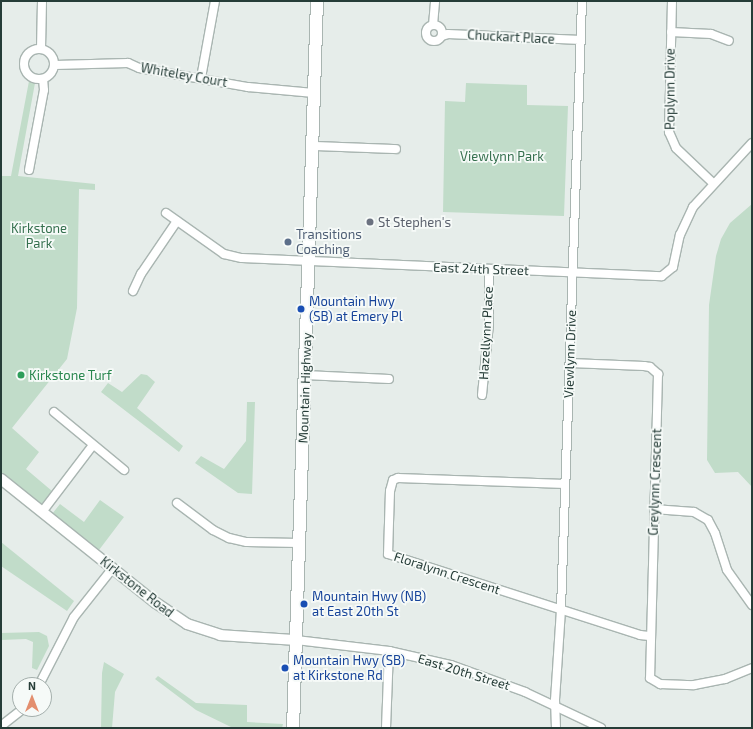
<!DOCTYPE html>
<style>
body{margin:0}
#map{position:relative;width:753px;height:729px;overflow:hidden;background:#e6edea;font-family:"Exo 2",sans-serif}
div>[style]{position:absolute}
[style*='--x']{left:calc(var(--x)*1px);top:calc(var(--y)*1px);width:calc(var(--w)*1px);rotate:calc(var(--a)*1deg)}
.green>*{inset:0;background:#c1dcc9}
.roads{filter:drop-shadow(1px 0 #a9b5b1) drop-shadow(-1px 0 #a9b5b1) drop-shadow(0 1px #a9b5b1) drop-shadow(0 -1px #a9b5b1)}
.minor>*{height:8px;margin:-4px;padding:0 4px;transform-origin:4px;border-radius:4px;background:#fff}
.minor>.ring{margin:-4px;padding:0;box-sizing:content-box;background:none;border:8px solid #fff;border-radius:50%}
.tertiary>*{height:10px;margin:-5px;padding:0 5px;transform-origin:5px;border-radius:5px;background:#fff}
.secondary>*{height:12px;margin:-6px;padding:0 6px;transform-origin:6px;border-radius:6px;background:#fff}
.dots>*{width:11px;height:11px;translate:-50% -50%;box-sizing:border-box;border:2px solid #f6faf8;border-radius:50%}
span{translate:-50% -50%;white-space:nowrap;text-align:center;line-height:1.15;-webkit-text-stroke:3.5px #f6faf8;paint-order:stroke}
.street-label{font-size:13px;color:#263d38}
.park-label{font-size:13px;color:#35704e}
.worship-label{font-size:13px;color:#5b616d}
.left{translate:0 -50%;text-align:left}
.service-label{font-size:13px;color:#4e5e75}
.transit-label{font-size:13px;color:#164399}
.leisure-label{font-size:13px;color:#27864d}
.frame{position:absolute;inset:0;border:2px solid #263d38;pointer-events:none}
.north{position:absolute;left:12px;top:677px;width:40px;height:40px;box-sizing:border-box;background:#f6faf8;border:1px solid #a3aeab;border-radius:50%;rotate:0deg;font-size:11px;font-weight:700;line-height:16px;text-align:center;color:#263d38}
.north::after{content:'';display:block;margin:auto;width:14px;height:18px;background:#e38e6e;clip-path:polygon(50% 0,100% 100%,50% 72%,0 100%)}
</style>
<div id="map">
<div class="green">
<i style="clip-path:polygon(29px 81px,35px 83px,18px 176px,95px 184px,95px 190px,79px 189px,77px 308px,67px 359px,12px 428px,39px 452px,26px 469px,52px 491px,41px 505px,1px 473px,1px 176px,11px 176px)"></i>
<i style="clip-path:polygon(466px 83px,527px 85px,527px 105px,568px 106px,564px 216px,443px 212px,445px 101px,465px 102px)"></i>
<i style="clip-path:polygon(752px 204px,752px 487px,738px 472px,715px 473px,707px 460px,709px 305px,716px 256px,721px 239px,730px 223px)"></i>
<i style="clip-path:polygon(141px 374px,147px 375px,155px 382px,137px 408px,183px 446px,179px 452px,101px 392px,108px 383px,122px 392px)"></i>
<i style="clip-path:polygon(247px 402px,255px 402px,252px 494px,238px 493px,195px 463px,201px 456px,224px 469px,246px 441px)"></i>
<i style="clip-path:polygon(100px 500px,124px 517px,99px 550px,52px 514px,60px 504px,84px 522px)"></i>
<i style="clip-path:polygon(1px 542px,74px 601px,67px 611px,1px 566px)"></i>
<i style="clip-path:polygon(39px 632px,47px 636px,49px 646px,37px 670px,32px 668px,33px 642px,26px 639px,1px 640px,1px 633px)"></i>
<i style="clip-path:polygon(104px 662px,124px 674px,115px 692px,112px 728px,101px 728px,102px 673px)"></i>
<i style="clip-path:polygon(158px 676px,196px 703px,247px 705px,247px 722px,283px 724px,282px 728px,233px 728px,196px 710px,155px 679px)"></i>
</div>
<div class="roads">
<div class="minor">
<i style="--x:672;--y:1;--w:131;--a:91.3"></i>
<i style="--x:669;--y:132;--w:17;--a:66"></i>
<i style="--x:676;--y:148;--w:51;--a:43.4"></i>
<i style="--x:433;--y:25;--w:24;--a:-85"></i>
<i class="ring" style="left:426px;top:25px;width:8px;height:8px"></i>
<i style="--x:671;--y:32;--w:40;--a:2.9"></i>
<i style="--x:711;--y:34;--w:19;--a:21"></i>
<i style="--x:442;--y:36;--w:6;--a:-18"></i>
<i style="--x:448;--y:34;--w:133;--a:2.6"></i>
<i class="ring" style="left:24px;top:49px;width:22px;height:22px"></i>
<i style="--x:41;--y:49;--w:48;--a:-88.8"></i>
<i style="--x:55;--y:65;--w:73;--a:-1.6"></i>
<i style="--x:128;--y:63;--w:12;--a:24"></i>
<i style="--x:139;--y:68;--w:111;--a:9.9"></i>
<i style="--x:248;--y:87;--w:66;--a:5.2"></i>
<i style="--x:201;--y:78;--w:78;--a:-79.7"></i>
<i style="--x:313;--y:146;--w:83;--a:2.1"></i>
<i style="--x:29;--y:170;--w:81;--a:-79.4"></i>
<i style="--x:44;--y:90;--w:11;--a:-95"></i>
<i style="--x:166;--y:213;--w:71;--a:35.3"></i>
<i style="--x:224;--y:254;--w:18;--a:13"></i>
<i style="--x:242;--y:258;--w:420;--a:2.5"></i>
<i style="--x:662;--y:276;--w:14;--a:-39"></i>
<i style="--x:673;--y:267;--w:33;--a:-78"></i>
<i style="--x:680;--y:235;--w:31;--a:-65"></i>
<i style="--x:693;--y:207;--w:87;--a:-47.3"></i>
<i style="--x:133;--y:291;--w:19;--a:-65"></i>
<i style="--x:141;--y:274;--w:64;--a:-55.8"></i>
<i style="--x:570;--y:363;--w:74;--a:2.3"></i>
<i style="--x:644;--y:366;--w:6;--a:9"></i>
<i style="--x:650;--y:367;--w:11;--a:41"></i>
<i style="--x:658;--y:374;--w:304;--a:91.5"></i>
<i style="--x:650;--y:678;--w:12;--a:31"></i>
<i style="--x:660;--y:684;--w:34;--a:2"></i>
<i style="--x:694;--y:685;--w:32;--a:-11"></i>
<i style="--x:725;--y:679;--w:29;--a:-22"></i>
<i style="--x:305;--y:375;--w:84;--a:2.7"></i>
<i style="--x:482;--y:395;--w:72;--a:-84.4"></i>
<i style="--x:489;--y:323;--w:53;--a:-90"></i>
<i style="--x:54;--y:412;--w:91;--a:39.6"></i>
<i style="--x:565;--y:484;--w:167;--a:-177.9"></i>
<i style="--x:398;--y:478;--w:5;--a:158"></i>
<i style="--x:393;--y:480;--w:11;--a:105"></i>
<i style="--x:390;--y:491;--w:63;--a:91.8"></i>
<i style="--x:388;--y:554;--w:265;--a:17.8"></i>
<i style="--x:640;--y:635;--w:9;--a:6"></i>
<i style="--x:177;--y:503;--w:45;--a:36.9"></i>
<i style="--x:213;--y:530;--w:18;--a:27"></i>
<i style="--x:229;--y:538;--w:18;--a:13"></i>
<i style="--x:247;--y:542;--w:52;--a:1.1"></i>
<i style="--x:654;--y:509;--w:40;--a:4.3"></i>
<i style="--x:694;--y:512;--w:16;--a:30"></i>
<i style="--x:708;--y:520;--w:15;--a:62"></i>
<i style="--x:715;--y:533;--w:39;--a:72"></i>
<i style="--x:727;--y:570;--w:43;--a:54.5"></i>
<i style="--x:42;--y:512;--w:84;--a:-52.7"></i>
<i style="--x:296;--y:640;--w:94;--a:6.7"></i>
<i style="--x:389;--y:651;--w:64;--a:12.7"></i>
<i style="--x:451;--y:665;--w:79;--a:20"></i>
<i style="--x:525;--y:692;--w:84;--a:25.3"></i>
<i style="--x:39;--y:685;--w:76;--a:-62.8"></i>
<i style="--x:74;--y:617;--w:61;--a:-51.6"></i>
<i style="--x:1;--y:726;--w:28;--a:-38"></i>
<i style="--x:386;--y:728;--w:77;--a:-87.8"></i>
<i style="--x:556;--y:728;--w:28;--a:-92"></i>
<i style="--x:555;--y:700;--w:91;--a:-86.2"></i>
<i style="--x:561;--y:609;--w:608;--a:-88.02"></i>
</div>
<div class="tertiary">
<i style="--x:1;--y:479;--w:198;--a:38.7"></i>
<i style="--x:156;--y:603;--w:37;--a:34"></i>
<i style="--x:187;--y:624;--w:35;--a:18"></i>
<i style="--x:220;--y:635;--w:76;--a:3.8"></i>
</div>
<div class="secondary">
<i style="--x:293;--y:728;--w:727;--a:-88.11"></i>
</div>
</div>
<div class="dots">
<i style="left:370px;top:222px;background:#6b7280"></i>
<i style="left:288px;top:242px;background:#5c6f8a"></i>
<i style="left:301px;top:309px;background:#1a4fb4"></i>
<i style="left:21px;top:375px;background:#2e9e5b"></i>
<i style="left:304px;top:604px;background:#1a4fb4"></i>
<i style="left:285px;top:668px;background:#1a4fb4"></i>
</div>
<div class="street-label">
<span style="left:511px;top:37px;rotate:3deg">Chuckart Place</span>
<span style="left:184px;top:75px;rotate:10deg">Whiteley Court</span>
<span style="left:670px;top:89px;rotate:-90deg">Poplynn Drive</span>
<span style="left:481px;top:269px;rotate:2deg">East 24th Street</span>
<span style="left:486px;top:333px;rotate:-87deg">Hazellynn Place</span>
<span style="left:570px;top:354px;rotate:-88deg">Viewlynn Drive</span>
<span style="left:305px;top:388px;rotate:-88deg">Mountain Highway</span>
<span style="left:655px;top:482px;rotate:-88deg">Greylynn Crescent</span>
<span style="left:447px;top:573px;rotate:18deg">Floralynn Crescent</span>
<span style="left:137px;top:587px;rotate:38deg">Kirkstone Road</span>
<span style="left:464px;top:672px;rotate:17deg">East 20th Street</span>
</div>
<div class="park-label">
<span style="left:502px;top:156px">Viewlynn Park</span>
<span style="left:39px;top:236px">Kirkstone<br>Park</span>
</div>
<div class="worship-label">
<span class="left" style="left:378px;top:222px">St Stephen's</span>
</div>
<div class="service-label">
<span class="left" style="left:296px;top:242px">Transitions<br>Coaching</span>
</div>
<div class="transit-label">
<span class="left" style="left:309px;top:309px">Mountain Hwy<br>(SB) at Emery Pl</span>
<span class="left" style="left:312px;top:604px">Mountain Hwy (NB)<br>at East 20th St</span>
<span class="left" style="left:293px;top:668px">Mountain Hwy (SB)<br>at Kirkstone Rd</span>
</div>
<div class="leisure-label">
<span class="left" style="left:29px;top:375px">Kirkstone Turf</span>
</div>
<div class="frame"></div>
<div class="north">N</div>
</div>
